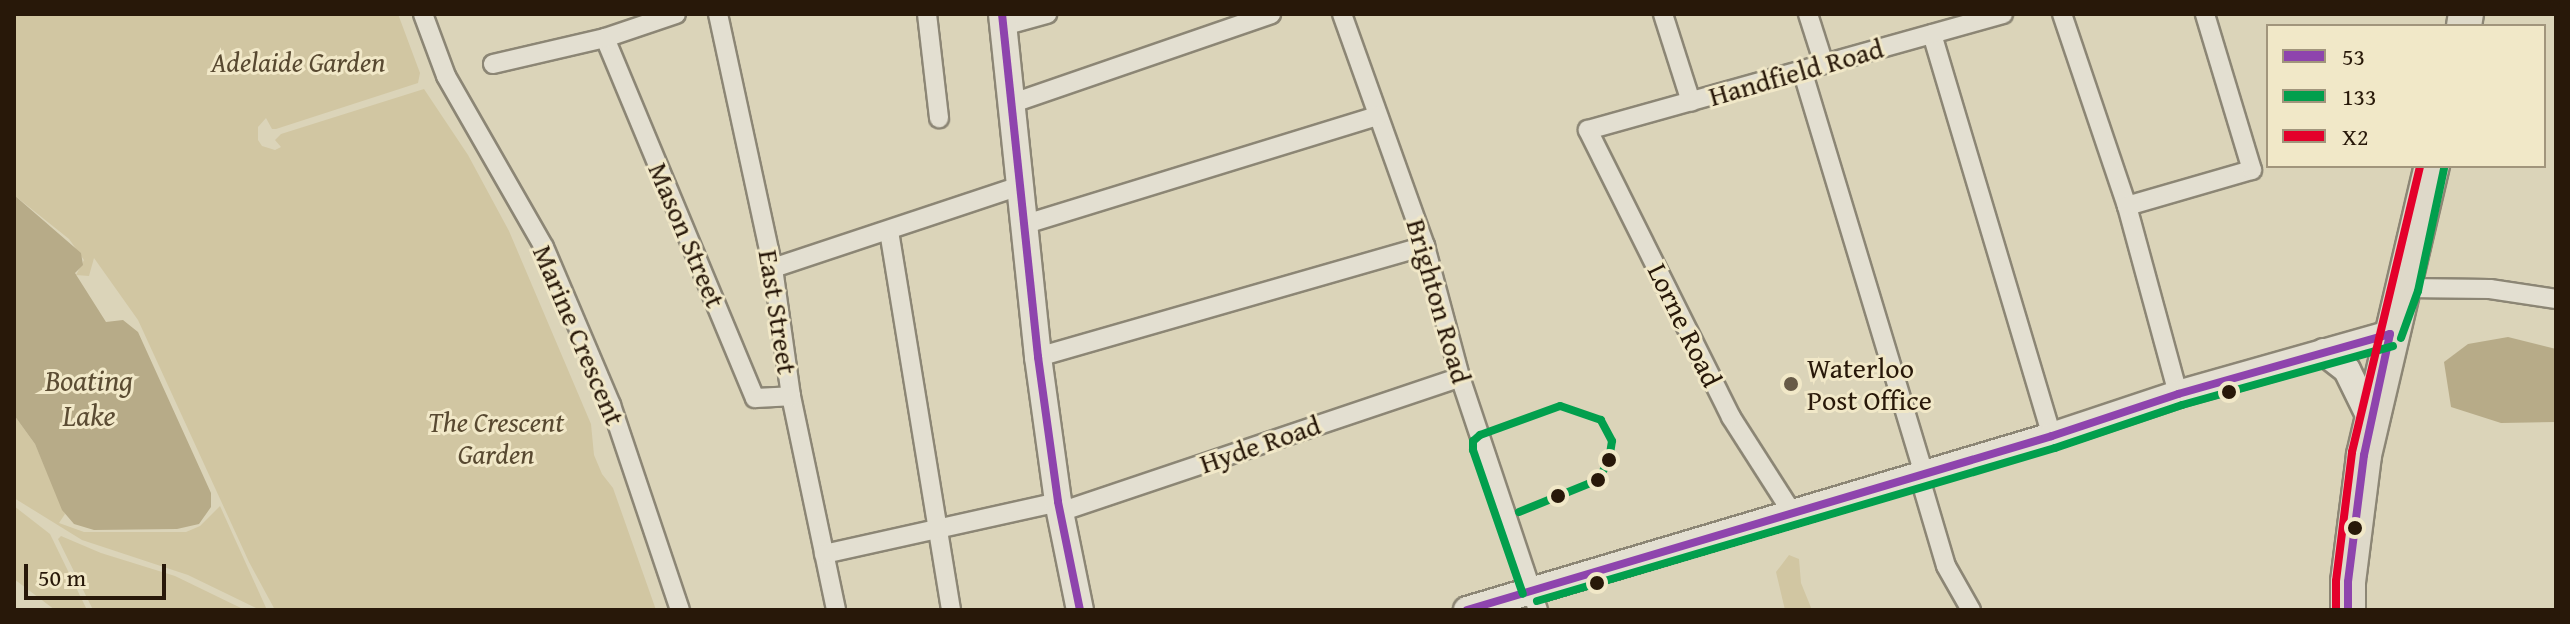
<!DOCTYPE html>
<style>
body{margin:0}
#map{position:relative;width:2570px;height:624px;overflow:hidden;background:#dbd4b9;font-family:"Gentium Book Plus",serif}
div>[style]{position:absolute}
[style*='--x']{left:calc(var(--x)*1px);top:calc(var(--y)*1px);width:calc(var(--w)*1px);rotate:calc(var(--a)*1deg)}
.green>*{inset:0;background:#d1c6a2}
.water>*{inset:0;background:#b7ab88}
.roads{filter:drop-shadow(2px 0 #8c8675) drop-shadow(-2px 0 #8c8675) drop-shadow(0 2px #8c8675) drop-shadow(0 -2px #8c8675)}
.street>*{height:18px;margin:-9px;padding:0 9px;transform-origin:9px;border-radius:9px;background:#e3dfd1}
.secondary>*{height:26px;margin:-13px;padding:0 13px;transform-origin:13px;border-radius:13px;background:#e3dfd1}
.highway>*{height:34px;margin:-17px;padding:0 17px;transform-origin:17px;border-radius:17px;background:#ded9c9}
.bus-1>*{height:8px;margin:-4px;padding:0 4px;transform-origin:4px;border-radius:4px;background:#8e44ad}
.bus-2>*{height:8px;margin:-4px;padding:0 4px;transform-origin:4px;border-radius:4px;background:#029f4d}
.bus-3>*{height:8px;margin:-4px;padding:0 4px;transform-origin:4px;border-radius:4px;background:#e4002b}
.dots>*{width:22px;height:22px;translate:-50% -50%;box-sizing:border-box;border:4px solid #f1e8c8;border-radius:50%}
span{translate:-50% -50%;white-space:nowrap;text-align:center;line-height:1.15;-webkit-text-stroke:6px #f1e8c8;paint-order:stroke}
.park-label{font-size:28px;color:#584931;font-style:italic}
.street-label{font-size:28px;color:#281809}
.poi-label{font-size:28px;color:#281809}
.left{translate:0 -50%;text-align:left}
.water-label{font-size:30px;color:#5b4c33;font-style:italic}
.frame{position:absolute;inset:0;border:16px solid #281809;pointer-events:none}
.legend{position:absolute;left:2266px;top:24px;width:280px;height:144px;box-sizing:border-box;background:#f1e8c8;border:2px solid #a1957c;margin:0;padding:10px 14px;list-style:none;font-size:24px;color:#281809}
.legend li{display:flex;align-items:center;gap:16px;height:40px}
.legend b{width:40px;border:2px solid #a1957c}
.scale{position:absolute;left:24px;top:564px;width:142px;height:36px;box-sizing:border-box;border:4px solid #281809;border-top:0;padding-left:10px;font-size:24px;line-height:28px;white-space:nowrap;color:#281809;-webkit-text-stroke:6px #f1e8c8;paint-order:stroke}
</style>
<div id="map">
<div class="green">
<i style="clip-path:polygon(14px 14px,398px 14px,420px 73px,418px 83px,276px 129px,272px 129px,266px 118px,258px 127px,258px 140px,262px 146px,275px 150px,281px 147px,275px 140px,281px 134px,424px 89px,468px 155px,509px 231px,591px 424px,594px 455px,602px 474px,613px 488px,656px 610px,275px 610px,249px 562px,138px 320px,94px 258px,89px 276px,76px 275px,84px 260px,69px 239px,14px 195px)"></i>
<i style="clip-path:polygon(14px 415px,35px 444px,65px 514px,59px 523px,84px 532px,186px 532px,200px 526px,220px 506px,267px 610px,260px 610px,188px 575px,82px 540px,14px 498px)"></i>
<i style="clip-path:polygon(14px 506px,50px 534px,87px 610px,55px 610px,14px 579px)"></i>
<i style="clip-path:polygon(61px 536px,101px 553px,175px 576px,245px 610px,93px 610px,58px 539px)"></i>
<i style="clip-path:polygon(1789px 555px,1799px 559px,1801px 583px,1812px 610px,1785px 610px,1776px 572px)"></i>
</div>
<div class="water">
<i style="clip-path:polygon(14px 195px,81px 253px,83px 265px,75px 273px,106px 322px,123px 320px,138px 332px,211px 493px,211px 507px,199px 524px,177px 529px,94px 530px,74px 524px,62px 510px,35px 444px,14px 415px)"></i>
<i style="clip-path:polygon(2508px 337px,2556px 349px,2556px 422px,2501px 423px,2451px 407px,2444px 362px,2468px 344px)"></i>
</div>
<div class="roads">
<div class="street">
<i style="--x:423;--y:14;--w:66;--a:69.6"></i>
<i style="--x:446;--y:76;--w:197;--a:60.2"></i>
<i style="--x:544;--y:247;--w:172;--a:67"></i>
<i style="--x:611;--y:405;--w:216;--a:71.4"></i>
<i style="--x:718;--y:14;--w:260;--a:77.8"></i>
<i style="--x:773;--y:268;--w:129;--a:82"></i>
<i style="--x:791;--y:396;--w:219;--a:78.1"></i>
<i style="--x:927;--y:14;--w:105;--a:83.4"></i>
<i style="--x:1342;--y:14;--w:246;--a:70.3"></i>
<i style="--x:1425;--y:246;--w:136;--a:75"></i>
<i style="--x:1460;--y:377;--w:246;--a:71.5"></i>
<i style="--x:1663;--y:14;--w:92;--a:72.3"></i>
<i style="--x:1808;--y:14;--w:52;--a:72.3"></i>
<i style="--x:2062;--y:14;--w:203;--a:71.3"></i>
<i style="--x:2127;--y:206;--w:195;--a:74.8"></i>
<i style="--x:1003;--y:26;--w:46;--a:-15.3"></i>
<i style="--x:1932;--y:34;--w:420;--a:73.4"></i>
<i style="--x:605;--y:38;--w:390;--a:67.4"></i>
<i style="--x:755;--y:398;--w:36;--a:-3"></i>
<i style="--x:493;--y:64;--w:115;--a:-13.1"></i>
<i style="--x:605;--y:38;--w:75;--a:-18.7"></i>
<i style="--x:1802;--y:70;--w:412;--a:73.2"></i>
<i style="--x:1921;--y:464;--w:21;--a:87"></i>
<i style="--x:1922;--y:485;--w:84;--a:73.5"></i>
<i style="--x:1946;--y:566;--w:51;--a:60.4"></i>
<i style="--x:1013;--y:103;--w:273;--a:-19"></i>
<i style="--x:2127;--y:206;--w:130;--a:-16.1"></i>
<i style="--x:2252;--y:170;--w:163;--a:-106.8"></i>
<i style="--x:1026;--y:224;--w:368;--a:-17.1"></i>
<i style="--x:889;--y:231;--w:384;--a:80.7"></i>
<i style="--x:773;--y:268;--w:262;--a:-18.4"></i>
<i style="--x:2406;--y:288;--w:84;--a:0.7"></i>
<i style="--x:2490;--y:289;--w:67;--a:8.6"></i>
<i style="--x:1038;--y:357;--w:403;--a:-16"></i>
<i style="--x:1060;--y:512;--w:422;--a:-18.6"></i>
<i style="--x:1793;--y:514;--w:115;--a:-122.6"></i>
<i style="--x:1731;--y:417;--w:321;--a:-116.5"></i>
<i style="--x:1588;--y:130;--w:431;--a:-15.6"></i>
<i style="--x:824;--y:554;--w:240;--a:-12.5"></i>
</div>
<div class="secondary">
<i style="--x:1002;--y:14;--w:345;--a:84"></i>
<i style="--x:1038;--y:357;--w:146;--a:82.1"></i>
<i style="--x:1058;--y:502;--w:110;--a:78.5"></i>
<i style="--x:2324;--y:352;--w:29;--a:38"></i>
<i style="--x:2347;--y:370;--w:57;--a:63.9"></i>
<i style="--x:1467;--y:610;--w:610;--a:-16.56"></i>
<i style="--x:2052;--y:436;--w:133;--a:-18.4"></i>
<i style="--x:2178;--y:394;--w:220;--a:-15.8"></i>
</div>
<div class="highway">
<i style="--x:2464;--y:26;--w:12;--a:-81"></i>
<i style="--x:2348;--y:610;--w:28;--a:-90"></i>
<i style="--x:2348;--y:582;--w:128;--a:-82.8"></i>
<i style="--x:2364;--y:455;--w:297;--a:-76.8"></i>
</div>
</div>
<div class="bus-1">
<i style="--x:1002;--y:14;--w:345;--a:84"></i>
<i style="--x:1038;--y:357;--w:146;--a:82.1"></i>
<i style="--x:1058;--y:502;--w:110;--a:78.5"></i>
<i style="--x:1467;--y:610;--w:610;--a:-16.56"></i>
<i style="--x:2052;--y:436;--w:133;--a:-18.4"></i>
<i style="--x:2178;--y:394;--w:220;--a:-15.8"></i>
<i style="--x:2390;--y:334;--w:124;--a:102.1"></i>
<i style="--x:2364;--y:455;--w:128;--a:97.2"></i>
<i style="--x:2348;--y:582;--w:28;--a:90"></i>
</div>
<div class="bus-2">
<i style="--x:2401;--y:338;--w:50;--a:-70.1"></i>
<i style="--x:2418;--y:291;--w:125;--a:-78"></i>
<i style="--x:1519;--y:512;--w:85;--a:-22.1"></i>
<i style="--x:1598;--y:480;--w:23;--a:-61"></i>
<i style="--x:1609;--y:460;--w:19;--a:-81"></i>
<i style="--x:1612;--y:441;--w:24;--a:-118"></i>
<i style="--x:1601;--y:420;--w:43;--a:-161.1"></i>
<i style="--x:1560;--y:406;--w:85;--a:160.1"></i>
<i style="--x:1480;--y:435;--w:9;--a:139"></i>
<i style="--x:1473;--y:441;--w:9;--a:90"></i>
<i style="--x:1473;--y:450;--w:152;--a:70.9"></i>
<i style="--x:1537;--y:601;--w:540;--a:-16.46"></i>
<i style="--x:2055;--y:448;--w:134;--a:-18.7"></i>
<i style="--x:2182;--y:405;--w:219;--a:-15.6"></i>
</div>
<div class="bus-3">
<i style="--x:2336;--y:610;--w:29;--a:-90"></i>
<i style="--x:2336;--y:581;--w:130;--a:-82.9"></i>
<i style="--x:2352;--y:452;--w:294;--a:-76.6"></i>
</div>
<div class="dots">
<i style="left:1791px;top:384px;background:#675a47"></i>
<i style="left:2229px;top:392px;background:#281809"></i>
<i style="left:1609px;top:460px;background:#281809"></i>
<i style="left:1598px;top:480px;background:#281809"></i>
<i style="left:1558px;top:496px;background:#281809"></i>
<i style="left:2355px;top:528px;background:#281809"></i>
<i style="left:1597px;top:583px;background:#281809"></i>
</div>
<div class="park-label">
<span style="left:298px;top:62px">Adelaide Garden</span>
<span style="left:496px;top:438px">The Crescent<br>Garden</span>
</div>
<div class="street-label">
<span style="left:1796px;top:72px;rotate:-16deg">Handfield Road</span>
<span style="left:687px;top:235px;rotate:67deg">Mason Street</span>
<span style="left:1439px;top:301px;rotate:74deg">Brighton Road</span>
<span style="left:778px;top:312px;rotate:81deg">East Street</span>
<span style="left:1685px;top:325px;rotate:64deg">Lorne Road</span>
<span style="left:579px;top:335px;rotate:67deg">Marine Crescent</span>
<span style="left:1260px;top:444px;rotate:-19deg">Hyde Road</span>
</div>
<div class="poi-label">
<span class="left" style="left:1807px;top:384px">Waterloo<br>Post Office</span>
</div>
<div class="water-label">
<span style="left:89px;top:397px">Boating<br>Lake</span>
</div>
<div class="frame"></div>
<ul class="legend">
<li><b style="height:10px;background:#8e44ad"></b>53</li>
<li><b style="height:10px;background:#029f4d"></b>133</li>
<li><b style="height:10px;background:#e4002b"></b>X2</li>
</ul>
<div class="scale">50 m</div>
</div>
